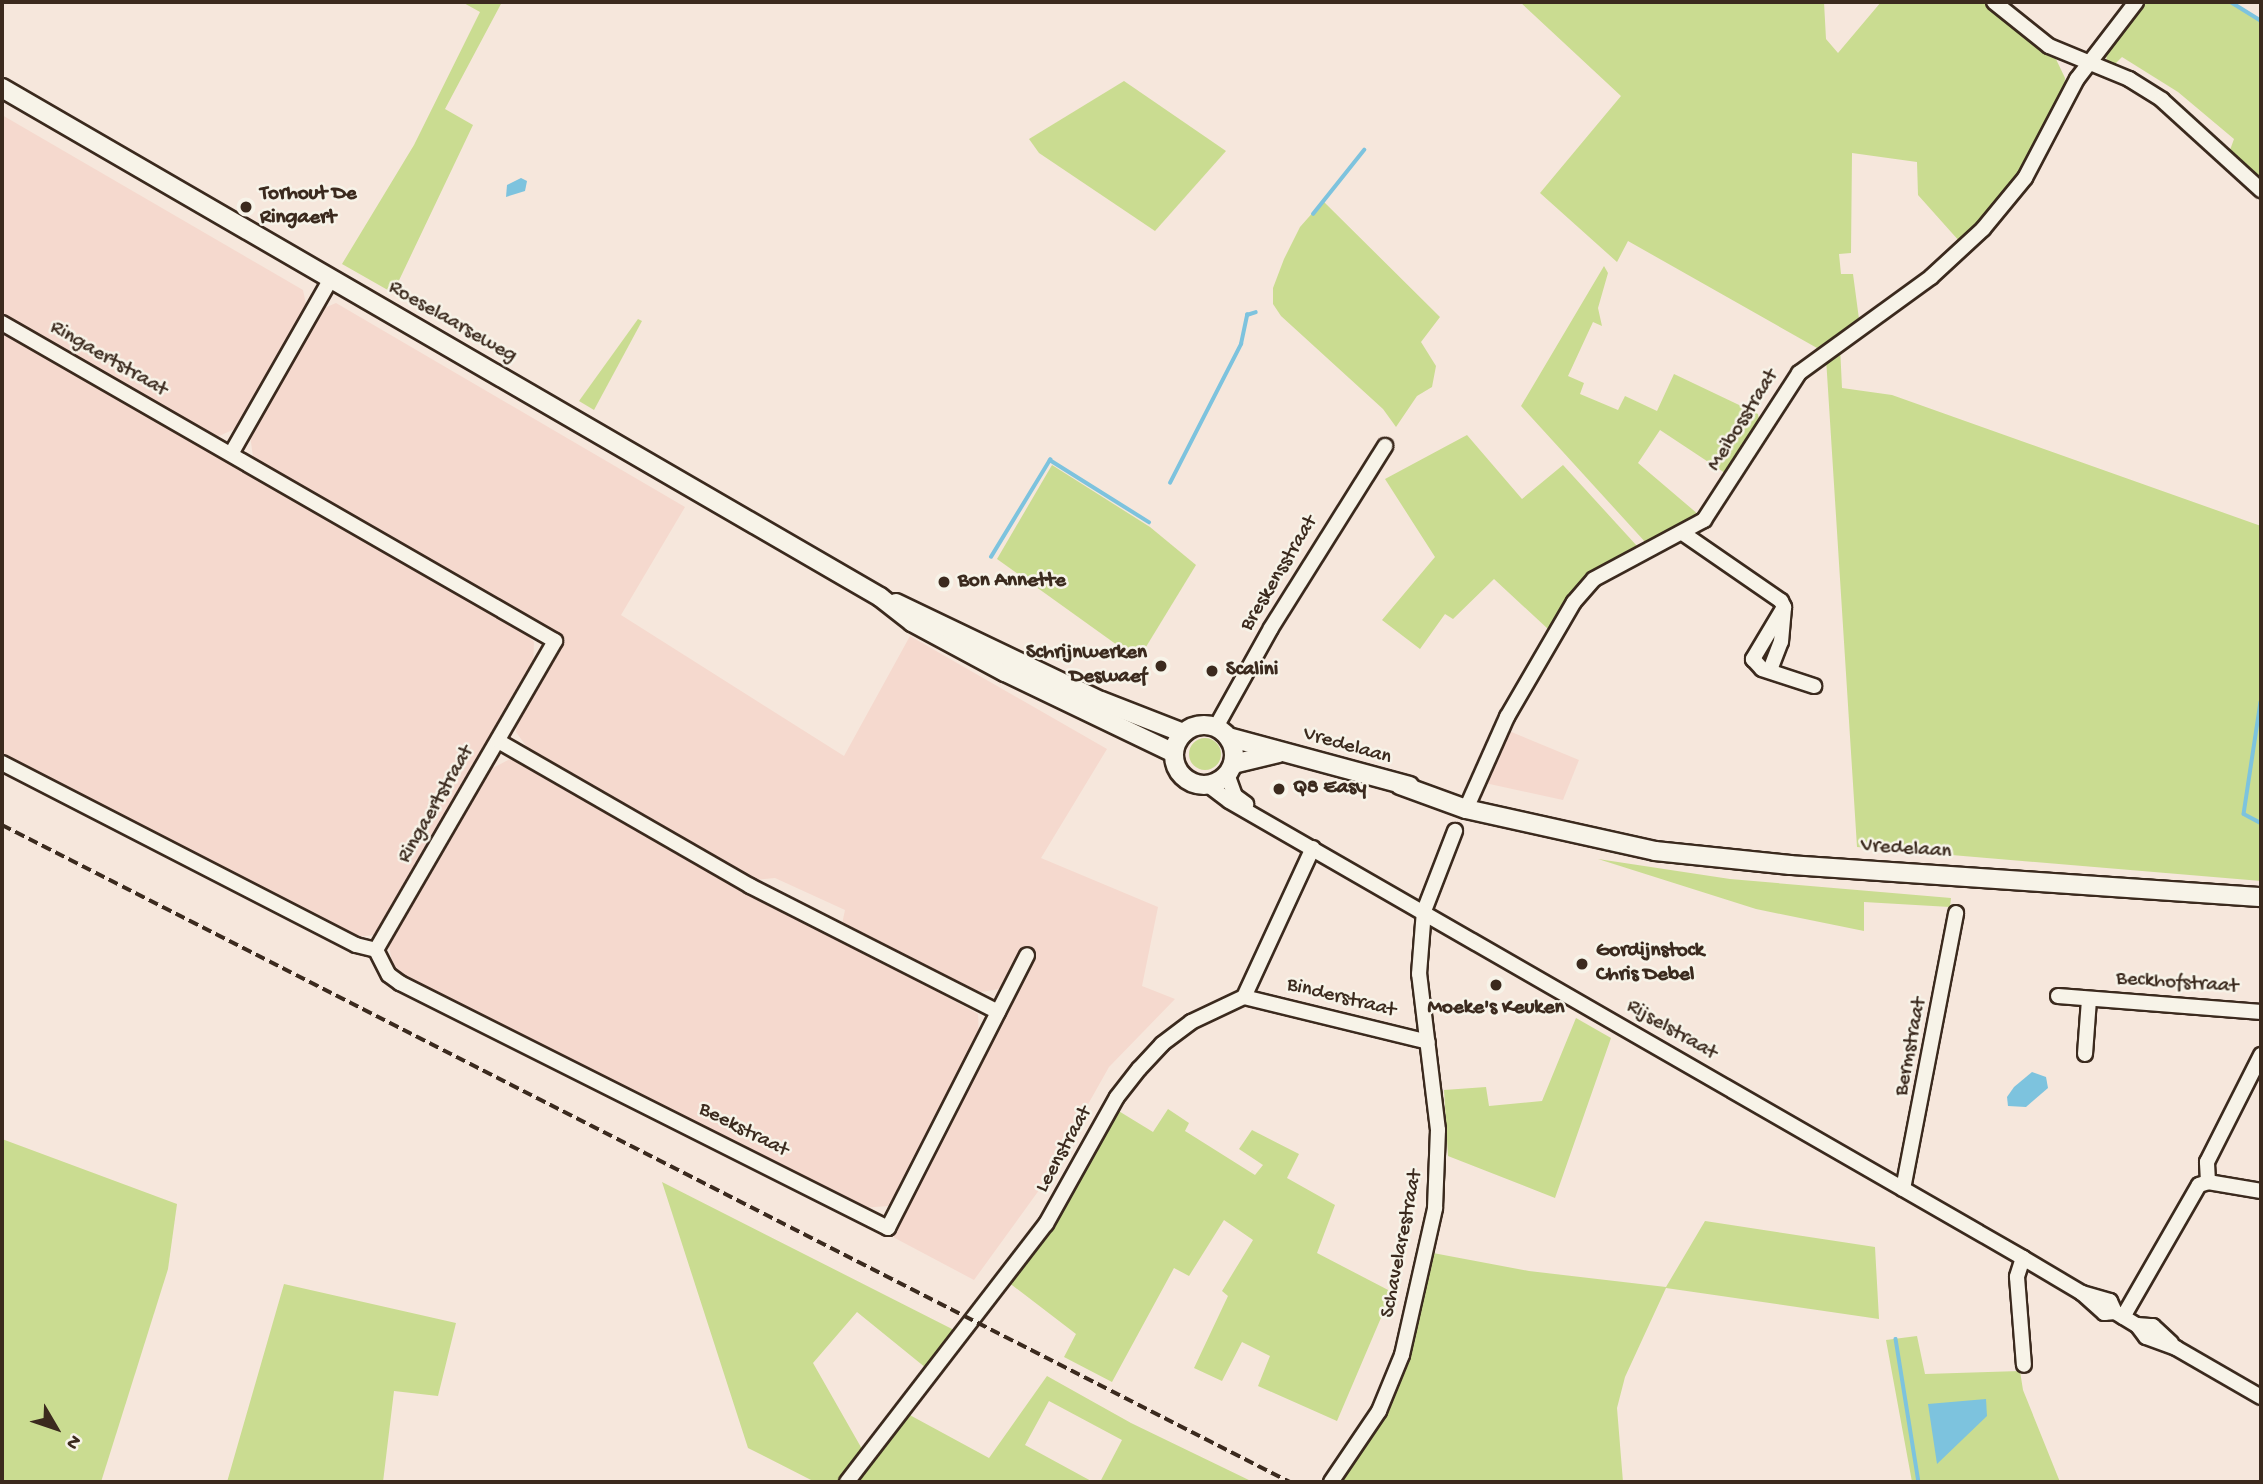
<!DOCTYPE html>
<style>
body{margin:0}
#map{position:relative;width:2263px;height:1484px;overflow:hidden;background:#f6e7dc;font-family:"Gochi Hand",sans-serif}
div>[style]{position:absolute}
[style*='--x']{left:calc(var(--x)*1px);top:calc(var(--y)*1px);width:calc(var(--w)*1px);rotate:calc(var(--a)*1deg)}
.built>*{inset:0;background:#f5d9ce}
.green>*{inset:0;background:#cadc91}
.round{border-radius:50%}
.water>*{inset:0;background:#7dc3de}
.stream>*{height:3.5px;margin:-1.75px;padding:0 1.75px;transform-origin:1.75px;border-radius:1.75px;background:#7dc3de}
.roads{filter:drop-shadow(2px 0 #3b2a1e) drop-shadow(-2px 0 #3b2a1e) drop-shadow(0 2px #3b2a1e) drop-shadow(0 -2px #3b2a1e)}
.minor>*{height:14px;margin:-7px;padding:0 7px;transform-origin:7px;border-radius:7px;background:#f7f3e8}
.major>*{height:18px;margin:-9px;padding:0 9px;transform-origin:9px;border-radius:9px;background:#f7f3e8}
.major>.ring{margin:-9px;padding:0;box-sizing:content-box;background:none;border:18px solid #f7f3e8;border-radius:50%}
.rail>*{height:3.5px;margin-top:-1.75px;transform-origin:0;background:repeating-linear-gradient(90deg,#3b2a1e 0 10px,transparent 0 15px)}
.dots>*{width:19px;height:19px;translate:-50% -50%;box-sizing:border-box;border:4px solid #f7f3e8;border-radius:50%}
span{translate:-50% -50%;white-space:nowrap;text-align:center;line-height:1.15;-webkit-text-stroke:5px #f7f3e8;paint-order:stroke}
.poi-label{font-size:21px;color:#3b2a1e;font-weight:700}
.left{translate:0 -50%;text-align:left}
.right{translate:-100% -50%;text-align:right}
.street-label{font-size:21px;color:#3b2a1e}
.frame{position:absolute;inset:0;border:4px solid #3b2a1e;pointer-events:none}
.north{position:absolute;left:21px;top:1393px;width:70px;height:70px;-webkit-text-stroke:5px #f7f3e8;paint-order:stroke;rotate:129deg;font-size:19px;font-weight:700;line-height:28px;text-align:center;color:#3b2a1e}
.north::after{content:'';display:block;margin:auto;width:24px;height:32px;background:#3b2a1e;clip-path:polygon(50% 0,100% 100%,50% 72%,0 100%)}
</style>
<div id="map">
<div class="built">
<i style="clip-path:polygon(2px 115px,303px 290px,306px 304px,241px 426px,217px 437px,205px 433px,2px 316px)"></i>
<i style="clip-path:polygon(336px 303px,685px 507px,621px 615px,844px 756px,910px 636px,1107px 749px,1041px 858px,1158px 907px,1142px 986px,1175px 999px,1109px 1067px,1042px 1186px,974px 1280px,891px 1236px,1036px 954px,1024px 948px,999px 989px,976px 993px,842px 924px,845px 910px,775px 878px,755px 880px,531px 753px,516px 732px,517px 723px,565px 639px,253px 457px,250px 435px,322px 309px)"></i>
<i style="clip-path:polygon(2px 331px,526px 633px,534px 642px,533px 667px,376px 935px,353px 937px,2px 758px)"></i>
<i style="clip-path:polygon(1509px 731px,1579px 760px,1563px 800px,1485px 783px)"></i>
<i style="clip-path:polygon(512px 758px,978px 1014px,979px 1037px,897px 1198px,888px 1206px,862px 1208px,393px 969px,389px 945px,489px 770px)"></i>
</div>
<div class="green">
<i style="clip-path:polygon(462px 2px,502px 2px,445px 109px,473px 125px,393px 293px,342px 264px,414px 145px,476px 20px,480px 12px)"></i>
<i style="clip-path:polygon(1520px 2px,1824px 2px,1826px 39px,1838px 53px,1881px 2px,1987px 2px,2055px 57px,2065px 78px,2064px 90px,2010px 188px,1960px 242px,1918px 195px,1917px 162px,1852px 153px,1851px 253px,1839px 254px,1841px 274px,1853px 274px,1859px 319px,1817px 348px,1628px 241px,1617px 262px,1540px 193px,1621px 96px)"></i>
<i style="clip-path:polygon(2145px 2px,2231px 2px,2261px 21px,2261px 182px,2230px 150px,2234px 139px,2178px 92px,2122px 57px,2114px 65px,2107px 63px,2106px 54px)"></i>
<i style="clip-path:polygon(1124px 81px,1226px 151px,1155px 231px,1039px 153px,1029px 139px)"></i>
<i style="clip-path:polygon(1323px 201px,1440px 317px,1421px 342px,1436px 366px,1432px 387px,1417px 396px,1396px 427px,1383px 409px,1281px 316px,1273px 304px,1273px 288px,1284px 259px,1300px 227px)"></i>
<i style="clip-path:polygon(1604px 266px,1608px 273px,1598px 308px,1602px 326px,1593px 322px,1568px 376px,1584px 383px,1580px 394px,1618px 410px,1625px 396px,1657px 411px,1674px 374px,1758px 414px,1759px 420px,1728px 475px,1660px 430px,1638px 463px,1699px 515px,1647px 544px,1521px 406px)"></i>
<i style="clip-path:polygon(638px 319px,642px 321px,594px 410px,579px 401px)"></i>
<i style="clip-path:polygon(1840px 346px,1842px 388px,1892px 395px,2261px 526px,2261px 881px,1857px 847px,1826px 358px)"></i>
<i style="clip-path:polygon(1467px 435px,1522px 499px,1563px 465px,1637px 546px,1585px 576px,1548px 629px,1494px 579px,1453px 619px,1445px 614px,1420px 649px,1382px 620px,1435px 557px,1385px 479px)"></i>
<i style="clip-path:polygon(1052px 465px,1150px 527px,1196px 565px,1138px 660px,997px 559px)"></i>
<i class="round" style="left:1189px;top:738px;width:32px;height:32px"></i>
<i style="clip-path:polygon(1598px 859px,1730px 879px,1951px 898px,1950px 907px,1864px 902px,1864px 931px,1756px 909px)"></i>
<i style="clip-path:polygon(1576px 1018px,1611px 1038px,1555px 1198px,1448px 1156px,1444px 1090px,1486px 1087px,1489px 1106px,1542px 1101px)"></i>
<i style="clip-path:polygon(1168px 1109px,1189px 1123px,1185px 1131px,1255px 1175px,1263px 1165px,1239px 1149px,1252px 1130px,1299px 1154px,1287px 1178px,1335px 1205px,1317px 1253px,1392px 1292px,1337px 1421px,1258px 1386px,1270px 1356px,1242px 1342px,1222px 1381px,1194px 1368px,1228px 1296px,1222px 1291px,1253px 1240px,1224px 1220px,1189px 1276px,1174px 1268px,1112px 1382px,1064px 1357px,1076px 1334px,1008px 1282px,1070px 1199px,1117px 1110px,1153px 1132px)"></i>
<i style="clip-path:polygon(2px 1139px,177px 1204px,168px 1269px,101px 1482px,2px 1482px)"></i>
<i style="clip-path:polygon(662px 1182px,954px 1330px,926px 1368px,857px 1312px,813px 1363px,862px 1449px,840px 1482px,815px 1482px,748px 1448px)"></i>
<i style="clip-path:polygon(1705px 1221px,1875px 1247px,1879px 1319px,1666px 1288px,1625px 1377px,1617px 1408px,1623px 1482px,1342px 1481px,1389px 1411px,1415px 1331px,1433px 1253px,1529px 1271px,1666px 1287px)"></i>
<i style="clip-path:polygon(284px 1284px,456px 1323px,438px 1396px,394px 1391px,383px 1482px,227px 1482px)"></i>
<i style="clip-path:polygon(1917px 1336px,1925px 1374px,2020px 1371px,2023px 1390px,2060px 1482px,1912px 1482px,1886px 1340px)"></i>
<i style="clip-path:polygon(1047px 1376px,1131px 1423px,1253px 1482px,1100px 1482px,1122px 1440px,1049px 1401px,1025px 1445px,1093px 1482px,854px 1482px,906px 1413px,989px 1458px)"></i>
</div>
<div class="water">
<i style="clip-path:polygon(521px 178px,527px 181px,525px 191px,506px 197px,507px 185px)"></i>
<i style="clip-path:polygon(2032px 1072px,2046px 1077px,2048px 1088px,2026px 1107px,2008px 1106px,2007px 1097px,2014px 1087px)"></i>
<i style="clip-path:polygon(1986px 1399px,1987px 1416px,1937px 1464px,1928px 1404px)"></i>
</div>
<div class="stream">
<i style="--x:2231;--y:2;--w:36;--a:32"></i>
<i style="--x:1313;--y:214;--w:82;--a:-51.4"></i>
<i style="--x:1170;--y:483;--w:156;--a:-62.9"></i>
<i style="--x:1241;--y:344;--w:30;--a:-78"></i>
<i style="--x:1247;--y:315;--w:9;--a:-18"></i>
<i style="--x:991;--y:557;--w:114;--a:-58.7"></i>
<i style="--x:1050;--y:460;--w:117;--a:32.1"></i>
<i style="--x:2261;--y:702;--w:113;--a:98.6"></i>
<i style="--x:2244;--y:814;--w:19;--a:28"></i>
<i style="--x:1896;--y:1339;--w:145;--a:80.9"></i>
</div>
<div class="roads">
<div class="minor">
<i style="--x:1994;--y:2;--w:70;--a:38.7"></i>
<i style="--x:2049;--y:46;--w:87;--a:22.4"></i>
<i style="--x:2129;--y:79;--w:39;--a:32"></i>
<i style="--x:2162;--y:100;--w:134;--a:42.3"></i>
<i style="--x:2;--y:323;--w:638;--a:29.9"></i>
<i style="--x:555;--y:641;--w:357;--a:120.1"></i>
<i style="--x:231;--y:454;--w:202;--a:-60.3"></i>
<i style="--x:1684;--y:534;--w:118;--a:34.6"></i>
<i style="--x:1781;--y:601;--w:7;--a:63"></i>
<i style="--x:1784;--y:607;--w:61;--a:120.8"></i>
<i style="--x:1753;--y:659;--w:13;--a:48"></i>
<i style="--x:1762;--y:669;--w:55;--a:18.1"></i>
<i style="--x:1770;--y:670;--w:30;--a:-69"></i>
<i style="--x:1781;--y:642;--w:34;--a:-85"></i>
<i style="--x:1216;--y:727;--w:113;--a:-60.9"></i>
<i style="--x:1271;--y:628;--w:215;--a:-57.9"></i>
<i style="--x:498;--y:741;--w:291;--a:29.9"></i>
<i style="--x:750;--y:886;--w:278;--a:26.9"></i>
<i style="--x:2;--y:763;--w:398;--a:27.2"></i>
<i style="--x:356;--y:945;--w:21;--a:14"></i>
<i style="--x:1227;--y:774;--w:23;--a:70"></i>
<i style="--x:1235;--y:796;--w:14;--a:36"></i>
<i style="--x:1208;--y:785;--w:26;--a:37"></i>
<i style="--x:1229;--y:801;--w:916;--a:29.92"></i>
<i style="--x:2023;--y:1258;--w:69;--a:30.7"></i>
<i style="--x:2082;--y:1293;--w:30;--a:42"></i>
<i style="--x:2104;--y:1313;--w:11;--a:-5"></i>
<i style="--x:2115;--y:1312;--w:26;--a:31"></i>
<i style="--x:2137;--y:1325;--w:15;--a:53"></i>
<i style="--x:2146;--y:1337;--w:32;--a:20"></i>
<i style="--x:2176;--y:1348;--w:98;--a:30"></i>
<i style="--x:1466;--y:809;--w:101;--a:-66"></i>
<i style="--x:1507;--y:717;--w:133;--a:-59.8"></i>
<i style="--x:1574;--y:602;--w:30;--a:-49"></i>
<i style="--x:1594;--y:579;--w:125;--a:-28.2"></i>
<i style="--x:1704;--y:520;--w:175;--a:-57.1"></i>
<i style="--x:1799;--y:373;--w:163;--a:-36"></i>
<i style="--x:1931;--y:277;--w:71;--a:-42.7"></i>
<i style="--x:1983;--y:229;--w:66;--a:-50.5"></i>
<i style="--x:2025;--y:178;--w:112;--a:-62.3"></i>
<i style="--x:2077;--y:79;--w:97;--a:-52.5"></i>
<i style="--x:376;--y:950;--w:28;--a:63"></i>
<i style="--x:389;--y:975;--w:14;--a:36"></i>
<i style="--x:400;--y:983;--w:546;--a:26.66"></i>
<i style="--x:888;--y:1228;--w:306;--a:-63"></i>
<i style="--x:2058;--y:996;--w:204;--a:4.5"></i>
<i style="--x:1244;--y:997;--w:189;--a:13.7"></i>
<i style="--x:2085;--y:1054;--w:55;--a:-85.8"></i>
<i style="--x:2208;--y:1182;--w:20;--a:-93"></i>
<i style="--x:2207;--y:1162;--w:120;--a:-63.2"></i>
<i style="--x:1903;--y:1189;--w:281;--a:-79.1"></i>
<i style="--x:2023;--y:1258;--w:20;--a:108"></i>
<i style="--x:2017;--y:1277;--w:88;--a:85.5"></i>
<i style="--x:2082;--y:1293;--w:29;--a:16"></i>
<i style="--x:2110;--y:1301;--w:12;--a:66"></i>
<i style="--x:2123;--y:1317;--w:152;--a:-60.1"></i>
<i style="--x:2199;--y:1185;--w:9;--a:-18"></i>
<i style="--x:2208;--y:1182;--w:54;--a:9.6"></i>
<i style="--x:2137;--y:1325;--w:16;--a:4"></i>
<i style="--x:2153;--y:1326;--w:25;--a:43"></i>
<i style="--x:847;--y:1482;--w:326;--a:-52.4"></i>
<i style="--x:1046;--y:1224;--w:145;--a:-60.8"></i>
<i style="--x:1117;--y:1097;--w:36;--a:-52"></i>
<i style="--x:1139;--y:1069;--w:34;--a:-47"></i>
<i style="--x:1162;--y:1044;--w:36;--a:-37"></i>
<i style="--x:1191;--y:1022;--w:59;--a:-25.3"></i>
<i style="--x:1244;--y:997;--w:164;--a:-65.2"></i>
<i style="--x:1331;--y:1482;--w:86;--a:-55.9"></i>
<i style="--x:1379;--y:1411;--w:61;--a:-67.7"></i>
<i style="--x:1402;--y:1355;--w:151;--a:-77.3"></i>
<i style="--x:1435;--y:1208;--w:78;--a:-87.8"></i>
<i style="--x:1438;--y:1130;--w:157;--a:-96.9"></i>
<i style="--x:1419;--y:974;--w:63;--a:-85.5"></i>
<i style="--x:1424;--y:911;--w:86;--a:-68.8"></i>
</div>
<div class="major">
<i style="--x:2;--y:88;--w:1015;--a:30.1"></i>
<i style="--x:880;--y:597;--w:41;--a:38"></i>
<i style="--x:912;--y:622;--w:106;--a:28.3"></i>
<i style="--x:1005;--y:672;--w:187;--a:25.6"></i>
<i style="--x:896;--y:603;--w:227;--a:25.6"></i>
<i style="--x:1101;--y:701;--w:88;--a:21.3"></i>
<i class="ring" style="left:1174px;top:725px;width:42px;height:42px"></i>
<i style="--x:1228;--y:737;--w:188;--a:15.1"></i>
<i style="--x:1233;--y:764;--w:47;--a:-13.4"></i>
<i style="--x:1400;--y:785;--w:70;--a:20"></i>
<i style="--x:1466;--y:809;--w:194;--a:12.5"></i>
<i style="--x:1655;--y:851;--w:136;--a:5.9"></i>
<i style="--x:1790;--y:865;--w:472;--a:3.9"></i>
</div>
</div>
<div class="rail">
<i style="--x:2;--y:825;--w:1446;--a:27.03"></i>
</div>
<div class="dots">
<i style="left:246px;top:207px;background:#3b2a1e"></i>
<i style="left:944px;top:582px;background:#3b2a1e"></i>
<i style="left:1161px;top:666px;background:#3b2a1e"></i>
<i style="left:1212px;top:671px;background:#3b2a1e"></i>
<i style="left:1279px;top:789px;background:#3b2a1e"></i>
<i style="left:1582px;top:964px;background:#3b2a1e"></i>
<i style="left:1496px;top:985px;background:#3b2a1e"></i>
</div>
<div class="poi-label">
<span class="left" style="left:260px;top:207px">Torhout De<br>Ringaert</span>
<span class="left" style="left:958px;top:582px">Bon Annette</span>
<span class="right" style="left:1147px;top:666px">Schrijnwerken<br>Deswaef</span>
<span class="left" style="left:1226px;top:671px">Scalini</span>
<span class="left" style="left:1293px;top:789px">Q8 Easy</span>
<span class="left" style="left:1596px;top:964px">Gordijnstock<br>Chris Debel</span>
<span style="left:1496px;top:1009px">Moeke's Keuken</span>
</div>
<div class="street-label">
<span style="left:452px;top:323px;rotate:30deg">Roeselaarseweg</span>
<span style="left:108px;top:360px;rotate:30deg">Ringaertstraat</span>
<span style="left:1744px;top:421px;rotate:-58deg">Meibosstraat</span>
<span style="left:1280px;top:574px;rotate:-59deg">Breskensstraat</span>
<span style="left:1347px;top:747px;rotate:16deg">Vredelaan</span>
<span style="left:437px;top:805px;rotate:-60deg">Ringaertstraat</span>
<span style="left:1906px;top:850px;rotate:4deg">Vredelaan</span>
<span style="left:2177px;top:984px;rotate:4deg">Beckhofstraat</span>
<span style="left:1341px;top:999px;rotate:14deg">Binderstraat</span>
<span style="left:1671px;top:1031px;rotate:30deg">Rijselstraat</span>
<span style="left:1912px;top:1047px;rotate:-79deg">Bermstraat</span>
<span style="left:743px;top:1131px;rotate:27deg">Beekstraat</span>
<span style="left:1065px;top:1150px;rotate:-61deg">Leenstraat</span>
<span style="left:1403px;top:1244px;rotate:-79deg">Schavelarestraat</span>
</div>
<div class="frame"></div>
<div class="north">N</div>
</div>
